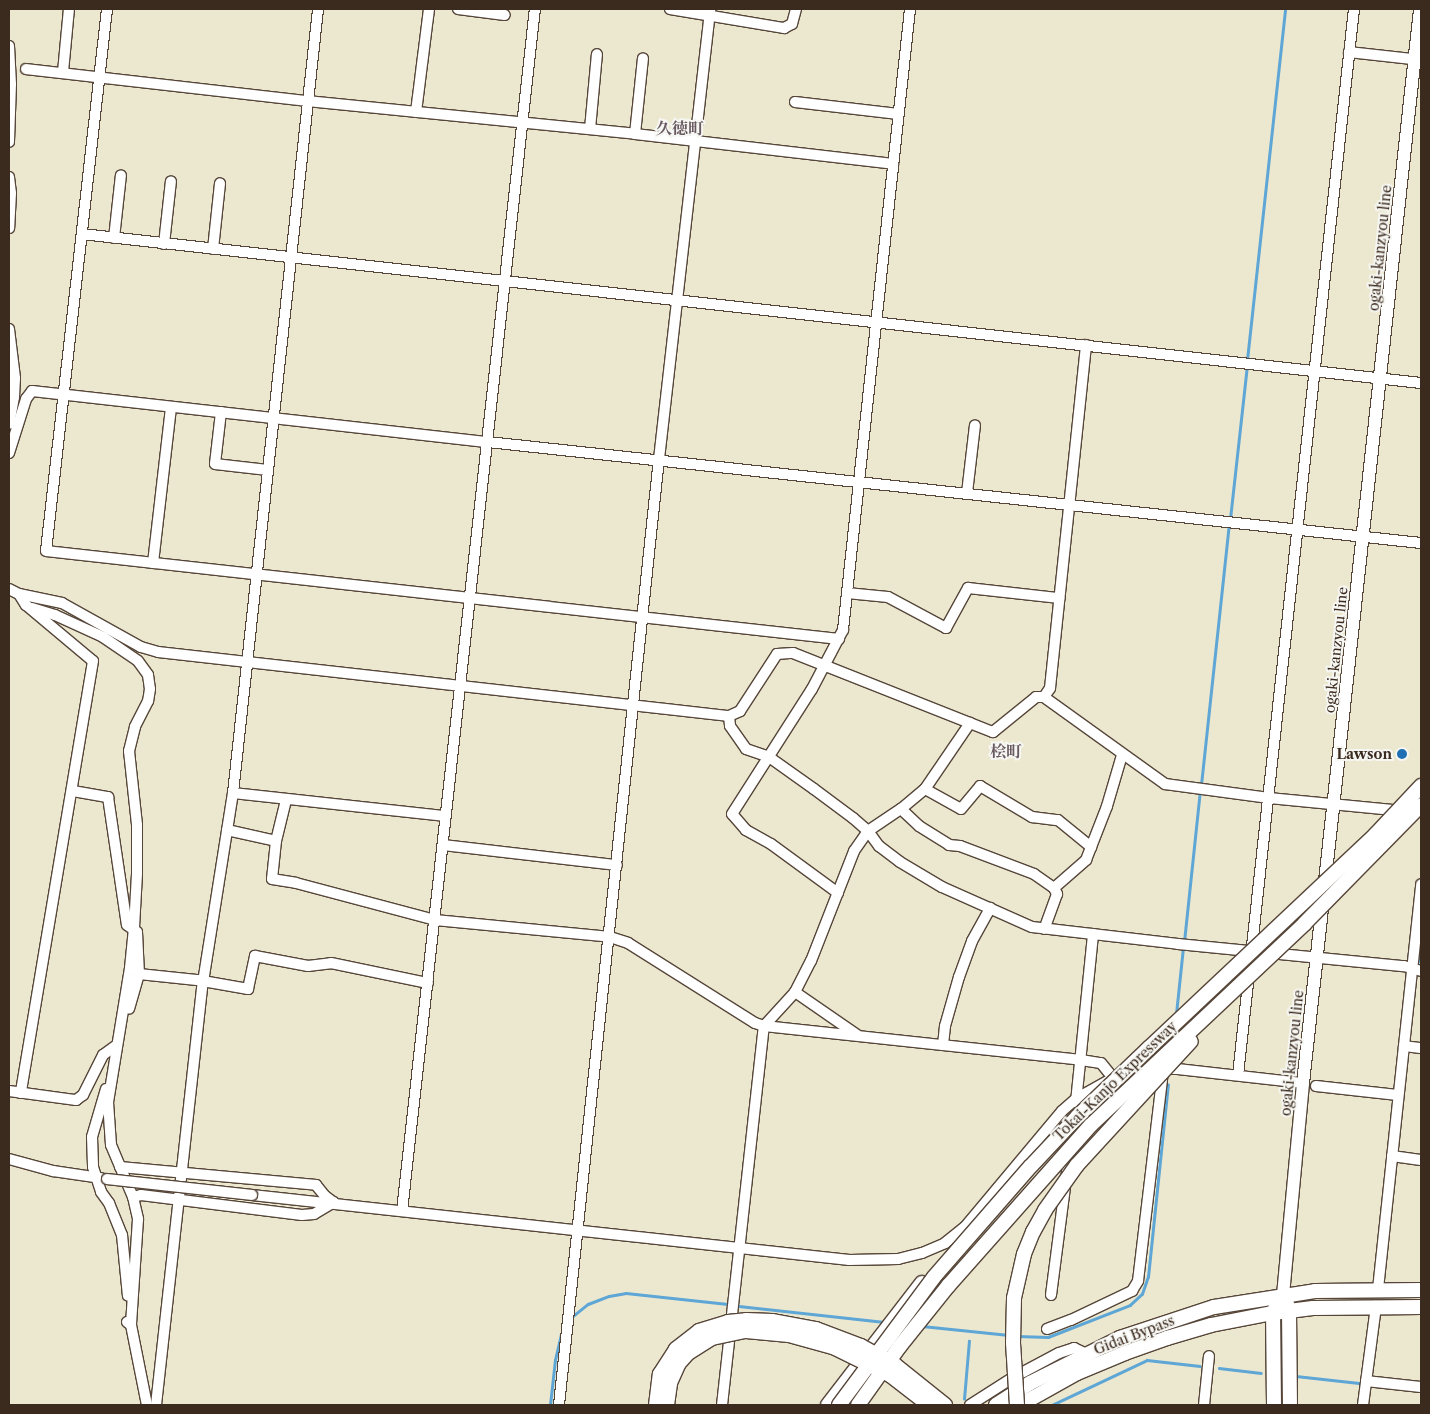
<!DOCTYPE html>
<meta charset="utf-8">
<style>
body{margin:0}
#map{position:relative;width:1430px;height:1414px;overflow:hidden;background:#ece8d0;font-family:"Libre Caslon Text","Noto Serif JP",serif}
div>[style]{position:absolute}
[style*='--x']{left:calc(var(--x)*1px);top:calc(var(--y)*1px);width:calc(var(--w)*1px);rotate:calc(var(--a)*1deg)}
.stream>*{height:2.5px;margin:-1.25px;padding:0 1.25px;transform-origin:1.25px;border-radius:1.25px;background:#5ea6d5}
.roads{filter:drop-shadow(1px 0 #564639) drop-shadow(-1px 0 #564639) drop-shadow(0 1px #564639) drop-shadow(0 -1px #564639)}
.minor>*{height:10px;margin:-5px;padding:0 5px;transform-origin:5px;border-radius:5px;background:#fff}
.major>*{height:12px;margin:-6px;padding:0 6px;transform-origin:6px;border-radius:6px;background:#fff}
.highway>*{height:14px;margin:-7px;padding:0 7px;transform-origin:7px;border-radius:7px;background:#fff}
.bridges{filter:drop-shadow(1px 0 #564639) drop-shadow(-1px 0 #564639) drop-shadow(0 1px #564639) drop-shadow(0 -1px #564639)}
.minor-bridge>*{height:10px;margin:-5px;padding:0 5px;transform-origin:5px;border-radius:5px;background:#fff}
.highway-bridge>*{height:14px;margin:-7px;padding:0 7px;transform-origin:7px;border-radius:7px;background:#fff}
.dots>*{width:14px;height:14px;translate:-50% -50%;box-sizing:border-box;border:2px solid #f6f6f2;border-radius:50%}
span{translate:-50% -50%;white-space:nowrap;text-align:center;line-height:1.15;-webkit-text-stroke:4px #f6f6f2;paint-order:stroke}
.street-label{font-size:14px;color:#3b2a1e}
.poi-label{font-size:14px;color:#3b2a1e;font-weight:700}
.right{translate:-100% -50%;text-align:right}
.quarter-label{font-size:16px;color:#695a62;font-weight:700}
.frame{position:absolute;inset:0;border:10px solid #3b2a1e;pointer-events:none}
</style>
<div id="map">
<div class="stream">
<i style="--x:1247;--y:360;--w:353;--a:-83.8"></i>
<i style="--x:1230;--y:519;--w:154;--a:-83.7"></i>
<i style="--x:1201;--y:785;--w:262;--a:-83.9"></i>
<i style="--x:1184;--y:942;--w:152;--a:-84"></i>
<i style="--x:1418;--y:962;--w:30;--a:-84"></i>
<i style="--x:1176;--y:1014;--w:67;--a:-84"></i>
<i style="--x:739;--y:1306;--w:146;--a:6.3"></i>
<i style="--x:573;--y:1316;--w:19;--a:-39"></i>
<i style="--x:588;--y:1304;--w:22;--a:-21"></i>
<i style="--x:609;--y:1296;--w:17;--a:-10"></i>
<i style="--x:626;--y:1293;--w:102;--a:6.2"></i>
<i style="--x:922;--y:1326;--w:87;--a:5.9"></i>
<i style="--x:1017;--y:1336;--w:31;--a:2"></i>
<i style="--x:1048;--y:1337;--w:88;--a:-21.3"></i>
<i style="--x:1130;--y:1305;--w:16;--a:-43"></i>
<i style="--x:1142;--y:1294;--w:18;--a:-71"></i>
<i style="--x:1148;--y:1277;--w:193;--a:-84.1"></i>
<i style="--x:1219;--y:1368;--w:42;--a:6.8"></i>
<i style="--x:1296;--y:1376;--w:63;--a:6.3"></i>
<i style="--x:964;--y:1399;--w:58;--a:-85.1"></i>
<i style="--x:550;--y:1405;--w:45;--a:-83.7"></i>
<i style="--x:555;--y:1360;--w:26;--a:-77"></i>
<i style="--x:1052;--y:1405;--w:105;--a:-25.3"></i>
<i style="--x:1147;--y:1360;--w:53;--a:6.5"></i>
</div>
<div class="roads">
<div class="minor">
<i style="--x:107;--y:9;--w:545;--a:96.42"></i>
<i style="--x:46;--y:551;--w:798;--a:6.33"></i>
<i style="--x:458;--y:9;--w:47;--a:7.3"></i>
<i style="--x:670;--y:9;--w:116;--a:9.5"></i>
<i style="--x:784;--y:28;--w:9;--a:-27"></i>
<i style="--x:792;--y:24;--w:16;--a:-75"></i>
<i style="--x:9;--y:46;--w:38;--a:87"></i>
<i style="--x:11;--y:84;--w:58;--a:92"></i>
<i style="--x:1349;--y:52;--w:72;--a:6.3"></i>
<i style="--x:26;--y:69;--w:283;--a:6.5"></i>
<i style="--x:307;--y:101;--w:330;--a:5.7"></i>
<i style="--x:635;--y:134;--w:260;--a:6.6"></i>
<i style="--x:63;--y:72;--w:63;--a:-84.6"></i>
<i style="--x:795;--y:102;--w:104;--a:6.6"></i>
<i style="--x:416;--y:112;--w:104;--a:-82.8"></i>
<i style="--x:590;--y:129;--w:75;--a:-84.7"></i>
<i style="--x:635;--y:134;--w:76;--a:-84"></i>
<i style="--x:9;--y:177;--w:16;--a:83"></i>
<i style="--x:11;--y:193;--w:35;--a:93"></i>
<i style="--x:82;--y:234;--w:1347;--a:6.35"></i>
<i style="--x:114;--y:238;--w:63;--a:-83.7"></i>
<i style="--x:164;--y:244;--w:63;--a:-83.7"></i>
<i style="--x:213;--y:249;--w:66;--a:-83.9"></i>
<i style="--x:9;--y:329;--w:49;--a:83"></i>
<i style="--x:15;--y:378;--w:19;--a:93"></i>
<i style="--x:14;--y:397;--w:27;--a:100"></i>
<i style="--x:221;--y:412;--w:52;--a:96.6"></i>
<i style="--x:215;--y:464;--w:53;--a:6.5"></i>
<i style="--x:9;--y:453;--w:57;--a:-72.5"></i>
<i style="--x:26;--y:399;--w:10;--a:-53"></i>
<i style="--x:32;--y:391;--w:459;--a:6.4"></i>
<i style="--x:488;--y:442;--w:938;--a:6.18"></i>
<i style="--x:967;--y:493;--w:68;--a:-83.3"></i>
<i style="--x:153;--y:563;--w:157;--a:-83.4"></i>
<i style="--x:9;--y:589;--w:11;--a:27"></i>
<i style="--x:19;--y:594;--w:44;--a:11.8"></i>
<i style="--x:62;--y:603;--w:90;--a:29.1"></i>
<i style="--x:141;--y:647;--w:18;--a:16"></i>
<i style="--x:158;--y:652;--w:575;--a:6.4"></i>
<i style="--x:729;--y:716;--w:12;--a:-24"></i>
<i style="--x:740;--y:711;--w:68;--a:-57"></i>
<i style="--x:777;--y:654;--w:16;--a:-4"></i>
<i style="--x:793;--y:653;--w:215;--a:21.6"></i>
<i style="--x:993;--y:732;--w:55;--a:-39.1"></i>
<i style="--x:1036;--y:697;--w:8;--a:0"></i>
<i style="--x:1044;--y:697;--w:149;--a:35.7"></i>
<i style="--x:1165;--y:784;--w:105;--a:7.7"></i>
<i style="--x:1269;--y:798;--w:135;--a:5.5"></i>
<i style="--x:847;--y:593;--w:41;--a:5.6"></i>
<i style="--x:888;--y:597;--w:66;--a:28.1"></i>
<i style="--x:946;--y:628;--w:46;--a:-61.2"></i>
<i style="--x:968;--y:588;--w:92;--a:6.3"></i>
<i style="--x:19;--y:594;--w:13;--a:58"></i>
<i style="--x:26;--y:605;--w:87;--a:39.9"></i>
<i style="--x:93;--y:661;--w:438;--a:99.5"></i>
<i style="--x:32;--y:608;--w:24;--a:17"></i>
<i style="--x:55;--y:615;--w:53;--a:24.6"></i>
<i style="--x:103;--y:637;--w:42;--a:34.4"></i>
<i style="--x:138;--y:661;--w:17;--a:54"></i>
<i style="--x:148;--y:675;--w:14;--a:82"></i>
<i style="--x:150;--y:689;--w:12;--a:99"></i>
<i style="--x:148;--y:701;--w:29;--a:117"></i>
<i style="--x:135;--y:727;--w:25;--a:104"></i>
<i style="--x:129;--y:751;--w:74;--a:83.8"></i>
<i style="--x:137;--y:825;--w:49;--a:90"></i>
<i style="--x:137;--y:874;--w:54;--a:93.2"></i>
<i style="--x:134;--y:928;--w:40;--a:95.7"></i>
<i style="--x:130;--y:968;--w:136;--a:99.3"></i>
<i style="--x:108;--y:1102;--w:43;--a:86"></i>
<i style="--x:111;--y:1145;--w:56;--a:67.1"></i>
<i style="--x:133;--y:1197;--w:23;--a:77"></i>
<i style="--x:138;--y:1219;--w:106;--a:93.8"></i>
<i style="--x:1044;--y:697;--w:11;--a:-56"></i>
<i style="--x:1050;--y:688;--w:345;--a:-84"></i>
<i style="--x:729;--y:716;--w:10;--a:84"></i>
<i style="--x:730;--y:726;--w:28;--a:55"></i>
<i style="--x:746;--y:749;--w:24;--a:19"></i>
<i style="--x:769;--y:757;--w:55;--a:35.4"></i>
<i style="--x:814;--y:789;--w:49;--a:36.6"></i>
<i style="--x:853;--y:818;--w:20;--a:41"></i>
<i style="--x:868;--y:831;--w:19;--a:54"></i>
<i style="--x:879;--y:846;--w:26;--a:37"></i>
<i style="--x:900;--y:862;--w:49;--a:30.8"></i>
<i style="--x:942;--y:887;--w:98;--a:24"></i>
<i style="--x:1032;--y:927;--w:147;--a:6.6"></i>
<i style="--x:1178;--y:944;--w:227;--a:5.6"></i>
<i style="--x:1404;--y:966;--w:18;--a:16"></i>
<i style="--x:925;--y:789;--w:41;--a:29.1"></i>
<i style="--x:961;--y:809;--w:30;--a:-50"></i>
<i style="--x:980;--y:786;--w:61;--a:30.8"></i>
<i style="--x:1032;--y:817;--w:26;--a:7"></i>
<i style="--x:1058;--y:820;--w:43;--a:39.3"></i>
<i style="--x:73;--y:791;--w:36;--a:10"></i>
<i style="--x:108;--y:797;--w:129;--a:81.6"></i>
<i style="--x:127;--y:925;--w:12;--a:35"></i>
<i style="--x:137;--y:932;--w:42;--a:87.3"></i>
<i style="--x:139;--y:974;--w:36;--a:106"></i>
<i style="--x:233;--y:793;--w:214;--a:6.2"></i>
<i style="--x:901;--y:809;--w:25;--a:43"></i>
<i style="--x:919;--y:826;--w:36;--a:32"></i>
<i style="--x:949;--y:845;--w:11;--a:5"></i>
<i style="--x:960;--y:846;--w:79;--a:20.7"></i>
<i style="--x:1034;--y:874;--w:24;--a:35"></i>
<i style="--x:1054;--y:888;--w:7;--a:63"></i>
<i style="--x:1057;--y:894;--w:37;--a:110"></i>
<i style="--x:227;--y:830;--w:50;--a:12.7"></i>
<i style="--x:276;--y:841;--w:42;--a:-76.3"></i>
<i style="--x:276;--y:841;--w:38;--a:96"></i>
<i style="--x:272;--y:879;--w:24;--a:9"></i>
<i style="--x:296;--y:883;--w:144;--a:14.9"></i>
<i style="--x:435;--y:920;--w:176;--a:5.5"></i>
<i style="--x:610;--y:937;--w:19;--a:18"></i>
<i style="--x:628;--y:943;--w:150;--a:32.2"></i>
<i style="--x:755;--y:1023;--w:9;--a:18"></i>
<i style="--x:764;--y:1026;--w:319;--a:6.1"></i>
<i style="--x:1081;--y:1060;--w:20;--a:9"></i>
<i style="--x:1101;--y:1063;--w:19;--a:51"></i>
<i style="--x:443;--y:845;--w:175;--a:6.6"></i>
<i style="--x:1054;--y:888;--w:43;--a:-41.2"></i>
<i style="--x:1086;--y:860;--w:58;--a:-68.7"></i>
<i style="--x:1107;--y:806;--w:53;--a:-73.6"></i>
<i style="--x:838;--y:893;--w:83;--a:-143.8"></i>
<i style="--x:771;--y:844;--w:29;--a:-151"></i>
<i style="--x:746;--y:830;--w:21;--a:-131"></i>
<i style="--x:732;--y:814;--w:148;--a:-57.4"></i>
<i style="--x:812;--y:689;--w:67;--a:-62.3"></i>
<i style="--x:843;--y:630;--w:625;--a:-83.84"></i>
<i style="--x:139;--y:974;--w:58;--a:5.9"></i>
<i style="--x:197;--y:980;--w:52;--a:10"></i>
<i style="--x:248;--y:989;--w:34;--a:-78"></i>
<i style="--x:255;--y:956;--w:54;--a:10.7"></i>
<i style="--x:308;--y:966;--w:23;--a:-7"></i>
<i style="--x:331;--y:963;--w:99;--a:11.7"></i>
<i style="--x:795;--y:992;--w:75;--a:34.7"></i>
<i style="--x:943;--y:1045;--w:19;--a:-84"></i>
<i style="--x:945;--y:1026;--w:51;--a:-74.1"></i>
<i style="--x:959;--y:977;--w:38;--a:-70"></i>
<i style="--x:972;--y:941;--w:38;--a:-61"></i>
<i style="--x:1404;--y:1046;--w:17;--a:7"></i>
<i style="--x:1238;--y:1075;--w:1072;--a:-83.79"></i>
<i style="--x:1316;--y:1086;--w:82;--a:6.3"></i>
<i style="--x:106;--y:1089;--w:50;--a:106.3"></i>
<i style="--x:92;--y:1137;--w:30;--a:88"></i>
<i style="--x:93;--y:1167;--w:26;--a:72"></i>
<i style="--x:101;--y:1192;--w:14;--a:54"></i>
<i style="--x:109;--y:1203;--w:35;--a:68"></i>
<i style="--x:122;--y:1235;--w:61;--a:84.4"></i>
<i style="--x:9;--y:1091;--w:68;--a:7.7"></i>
<i style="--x:76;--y:1100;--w:9;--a:-36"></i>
<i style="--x:83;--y:1095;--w:45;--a:-63.4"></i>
<i style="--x:103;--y:1055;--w:17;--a:-36"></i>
<i style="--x:1076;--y:1102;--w:169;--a:-84.2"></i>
<i style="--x:1392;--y:1156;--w:29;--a:8"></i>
<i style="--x:9;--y:1159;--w:46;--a:15.3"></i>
<i style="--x:53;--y:1171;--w:49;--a:8.3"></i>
<i style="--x:120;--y:1167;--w:197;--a:5.2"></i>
<i style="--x:316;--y:1185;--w:14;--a:51"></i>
<i style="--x:325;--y:1196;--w:10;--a:37"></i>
<i style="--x:252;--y:1195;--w:601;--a:6.21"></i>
<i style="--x:849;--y:1260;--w:49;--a:-1.2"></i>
<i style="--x:898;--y:1259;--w:25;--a:-14"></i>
<i style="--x:922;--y:1253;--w:25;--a:-23"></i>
<i style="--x:945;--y:1243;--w:26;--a:-39"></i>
<i style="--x:965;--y:1227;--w:151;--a:-50.1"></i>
<i style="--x:1062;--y:1111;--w:20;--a:-41"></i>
<i style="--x:1077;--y:1098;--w:41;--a:-29.1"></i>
<i style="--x:1113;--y:1078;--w:32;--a:-16"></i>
<i style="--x:1144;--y:1069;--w:34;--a:0"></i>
<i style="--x:1178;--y:1069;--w:126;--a:6.4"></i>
<i style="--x:133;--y:1197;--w:8;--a:-14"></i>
<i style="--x:141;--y:1195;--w:162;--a:7.1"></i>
<i style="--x:302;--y:1215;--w:12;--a:-5"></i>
<i style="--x:314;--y:1214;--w:23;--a:-31"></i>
<i style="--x:402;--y:1211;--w:1209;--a:-83.69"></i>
<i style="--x:1378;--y:1289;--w:407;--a:-83.9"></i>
<i style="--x:1051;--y:1295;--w:177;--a:-82.6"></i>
<i style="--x:127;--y:1322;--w:5;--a:37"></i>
<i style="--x:131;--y:1325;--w:82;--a:78.7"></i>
<i style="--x:1047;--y:1329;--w:26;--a:-21"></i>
<i style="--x:1071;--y:1320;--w:68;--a:-25.4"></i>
<i style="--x:1132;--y:1291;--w:12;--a:-59"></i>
<i style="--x:1138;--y:1281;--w:212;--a:-83.2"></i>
<i style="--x:1366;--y:1381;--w:55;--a:6.2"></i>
<i style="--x:156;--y:1405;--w:426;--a:-83.7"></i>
<i style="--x:203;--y:982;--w:191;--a:-81"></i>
<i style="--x:233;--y:793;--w:789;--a:-83.81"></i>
<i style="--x:559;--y:1405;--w:951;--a:-83.97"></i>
<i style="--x:659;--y:459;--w:453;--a:-83.5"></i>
<i style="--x:722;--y:1405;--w:381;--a:-83.7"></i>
<i style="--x:764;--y:1026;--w:46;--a:-47.6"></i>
<i style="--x:795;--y:992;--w:35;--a:-63"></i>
<i style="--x:811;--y:961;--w:118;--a:-68.6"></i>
<i style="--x:854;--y:851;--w:24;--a:-55"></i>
<i style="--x:868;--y:831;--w:40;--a:-34"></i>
<i style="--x:901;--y:809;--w:31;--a:-40"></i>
<i style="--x:925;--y:789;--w:80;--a:-55.7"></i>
<i style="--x:970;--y:1405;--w:52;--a:-32.5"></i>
<i style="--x:1014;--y:1377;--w:51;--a:-28.1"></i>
<i style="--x:1059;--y:1353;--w:16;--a:-18"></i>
<i style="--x:1074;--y:1348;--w:14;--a:25"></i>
<i style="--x:1204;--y:1405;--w:49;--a:-84.2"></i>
<i style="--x:1363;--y:1405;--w:100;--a:-82.5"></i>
</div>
<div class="major">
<i style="--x:1283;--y:1295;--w:213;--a:-84.6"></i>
<i style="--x:1303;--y:1083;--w:1080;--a:-83.78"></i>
</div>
<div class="highway">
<i style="--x:1287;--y:1304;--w:7;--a:74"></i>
<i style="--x:1289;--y:1311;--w:94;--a:89.4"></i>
<i style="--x:828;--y:1405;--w:154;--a:-52.4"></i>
<i style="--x:996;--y:1405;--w:40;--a:-32.9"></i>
<i style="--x:1030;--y:1383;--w:101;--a:-26.6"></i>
<i style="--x:1120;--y:1338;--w:99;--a:-18.3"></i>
<i style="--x:1214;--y:1307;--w:102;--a:-9"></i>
<i style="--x:1315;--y:1291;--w:106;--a:-0.5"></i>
<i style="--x:1020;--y:1405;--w:65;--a:-29.3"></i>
<i style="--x:1077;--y:1373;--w:52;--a:-22.6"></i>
<i style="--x:1125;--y:1353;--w:45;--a:-19.7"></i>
<i style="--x:1167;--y:1338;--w:46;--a:-16.5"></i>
<i style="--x:1211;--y:1325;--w:63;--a:-11"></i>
<i style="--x:1273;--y:1313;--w:40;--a:-7.1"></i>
<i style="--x:1313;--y:1308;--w:108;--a:-0.5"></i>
<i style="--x:1274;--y:1405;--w:92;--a:-90.6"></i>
<i style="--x:1273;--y:1313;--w:9;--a:-63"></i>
</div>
</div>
<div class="bridges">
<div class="minor-bridge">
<i style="--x:107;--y:1179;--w:146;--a:6.3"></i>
</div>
<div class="highway-bridge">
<i style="--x:656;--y:1405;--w:31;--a:-83"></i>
<i style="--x:660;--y:1374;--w:30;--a:-57"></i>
<i style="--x:676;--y:1349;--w:29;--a:-38"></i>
<i style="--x:699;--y:1331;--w:30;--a:-17"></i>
<i style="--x:728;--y:1322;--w:18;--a:-6"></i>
<i style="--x:746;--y:1320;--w:26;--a:2"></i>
<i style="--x:772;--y:1321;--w:45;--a:10.3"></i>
<i style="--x:816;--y:1329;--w:48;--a:20.7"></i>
<i style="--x:861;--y:1346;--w:39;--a:29"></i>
<i style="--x:895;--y:1365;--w:64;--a:38.7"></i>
<i style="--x:667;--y:1405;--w:22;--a:-82"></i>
<i style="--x:670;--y:1383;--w:22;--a:-66"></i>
<i style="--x:679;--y:1363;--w:13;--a:-48"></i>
<i style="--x:688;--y:1353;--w:28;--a:-32"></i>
<i style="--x:712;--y:1338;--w:35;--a:-12"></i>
<i style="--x:746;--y:1331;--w:43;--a:5.3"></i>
<i style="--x:789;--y:1335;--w:46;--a:15.3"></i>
<i style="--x:833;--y:1347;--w:64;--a:26.2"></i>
<i style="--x:890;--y:1375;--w:49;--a:37.6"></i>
<i style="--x:839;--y:1405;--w:159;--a:-53.4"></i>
<i style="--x:934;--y:1277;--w:147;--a:-48.9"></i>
<i style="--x:1031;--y:1166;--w:69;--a:-46.8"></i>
<i style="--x:1078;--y:1116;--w:98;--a:-43.8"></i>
<i style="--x:1149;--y:1048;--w:312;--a:-43.3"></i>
<i style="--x:1376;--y:834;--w:66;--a:-46.8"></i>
<i style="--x:858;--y:1405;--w:72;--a:-54.6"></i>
<i style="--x:900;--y:1346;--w:77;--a:-51.3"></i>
<i style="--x:948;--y:1286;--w:215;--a:-48.4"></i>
<i style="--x:1091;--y:1125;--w:294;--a:-43.3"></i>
<i style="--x:1305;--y:923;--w:165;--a:-45.5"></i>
<i style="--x:1017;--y:1405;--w:62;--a:-93.7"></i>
<i style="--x:1013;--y:1343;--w:45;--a:-88.7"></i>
<i style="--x:1014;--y:1298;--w:45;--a:-77.2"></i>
<i style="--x:1024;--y:1254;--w:24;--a:-68"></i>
<i style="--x:1033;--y:1232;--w:25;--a:-61"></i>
<i style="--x:1045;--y:1210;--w:55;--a:-54.6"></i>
<i style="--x:1077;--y:1165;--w:168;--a:-47.4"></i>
</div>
</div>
<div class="dots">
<i style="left:1402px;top:754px;background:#1f6fb2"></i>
</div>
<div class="street-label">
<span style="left:1380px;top:248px;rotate:-84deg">ogaki-kanzyou line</span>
<span style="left:1336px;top:650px;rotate:-84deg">ogaki-kanzyou line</span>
<span style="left:1292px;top:1053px;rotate:-84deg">ogaki-kanzyou line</span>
<span style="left:1115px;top:1081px;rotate:-44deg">Tokai-Kanjo Expressway</span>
<span style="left:1134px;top:1335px;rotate:-21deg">Gidai Bypass</span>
</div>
<div class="poi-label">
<span class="right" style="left:1392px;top:754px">Lawson</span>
</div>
<div class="quarter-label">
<span style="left:680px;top:128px">久徳町</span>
<span style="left:1006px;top:751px">桧町</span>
</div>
<div class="frame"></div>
</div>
